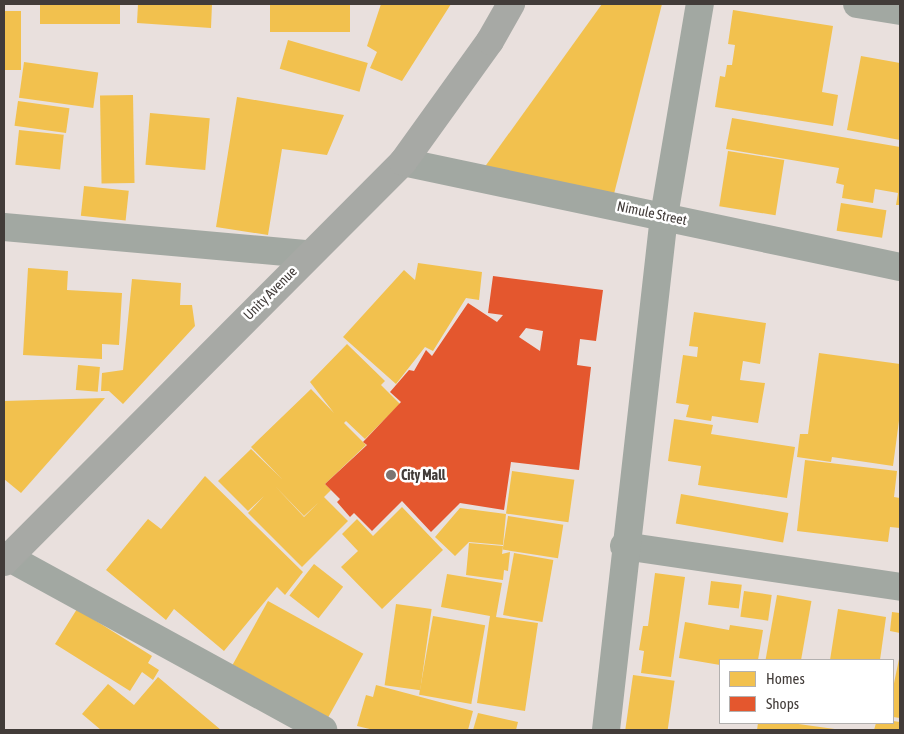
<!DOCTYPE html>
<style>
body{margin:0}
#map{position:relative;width:904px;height:734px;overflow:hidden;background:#e9e0dd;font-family:"Asap Condensed",sans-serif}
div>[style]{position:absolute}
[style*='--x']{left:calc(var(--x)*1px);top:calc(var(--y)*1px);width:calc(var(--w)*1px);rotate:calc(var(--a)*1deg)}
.homes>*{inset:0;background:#f2c14e;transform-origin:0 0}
.shops>*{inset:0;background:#e4572e}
.minor>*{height:28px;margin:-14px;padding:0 14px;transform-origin:14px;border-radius:14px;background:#a2a8a2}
.major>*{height:28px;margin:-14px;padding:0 14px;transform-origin:14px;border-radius:14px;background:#a7a9a5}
.dots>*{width:14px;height:14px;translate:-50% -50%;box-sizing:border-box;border:2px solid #fff;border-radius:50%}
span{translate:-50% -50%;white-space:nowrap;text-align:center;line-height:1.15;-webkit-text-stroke:5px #fff;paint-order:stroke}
.street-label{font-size:14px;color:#423c39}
.poi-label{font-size:14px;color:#423c39;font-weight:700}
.left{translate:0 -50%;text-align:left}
.frame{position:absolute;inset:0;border:5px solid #423c39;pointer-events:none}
.legend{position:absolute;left:719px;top:659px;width:175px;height:65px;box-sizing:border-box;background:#fff;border:1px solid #b3b1b0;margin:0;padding:6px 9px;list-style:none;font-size:15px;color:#423c39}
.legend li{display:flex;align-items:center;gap:10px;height:25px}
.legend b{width:25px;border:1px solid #b3b1b0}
</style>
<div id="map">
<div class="homes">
<i style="left:40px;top:4px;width:80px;height:20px"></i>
<i style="clip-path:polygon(138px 4px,212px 4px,211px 28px,137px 23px)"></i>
<i style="left:270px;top:4px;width:80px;height:28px"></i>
<i style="clip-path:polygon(381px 4px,451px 4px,402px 81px,370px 68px,377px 52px,367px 46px)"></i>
<i style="clip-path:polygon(602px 4px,662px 4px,614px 194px,484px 168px)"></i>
<i style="clip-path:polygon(733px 10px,833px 26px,822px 92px,838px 95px,833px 126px,715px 107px,720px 76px,725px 77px,727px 65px,732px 65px,735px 45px,728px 44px)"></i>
<i style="left:4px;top:11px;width:17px;height:59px"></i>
<i style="left:288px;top:40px;width:83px;height:30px;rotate:16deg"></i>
<i style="clip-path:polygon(861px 56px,900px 63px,900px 140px,847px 130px)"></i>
<i style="left:24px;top:62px;width:75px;height:36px;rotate:8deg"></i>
<i style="left:133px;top:95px;width:88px;height:33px;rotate:89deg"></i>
<i style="clip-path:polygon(237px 97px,344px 115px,327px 155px,282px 149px,268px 235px,216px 227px)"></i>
<i style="left:18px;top:101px;width:52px;height:25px;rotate:8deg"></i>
<i style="left:150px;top:113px;width:60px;height:52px;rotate:5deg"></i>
<i style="clip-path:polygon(732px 118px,900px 147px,900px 205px,896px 205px,898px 193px,875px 189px,873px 203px,842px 198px,844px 185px,836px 183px,839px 168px,726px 149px)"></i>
<i style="left:19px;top:130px;width:45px;height:35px;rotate:6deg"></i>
<i style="left:728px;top:151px;width:57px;height:56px;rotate:9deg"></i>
<i style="left:84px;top:186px;width:45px;height:30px;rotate:6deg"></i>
<i style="left:841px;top:203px;width:46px;height:28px;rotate:9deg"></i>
<i style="clip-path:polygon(418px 263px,482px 272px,479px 300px,466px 298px,433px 351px,425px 347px,396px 384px,343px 337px,404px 270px,415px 280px)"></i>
<i style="clip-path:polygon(28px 268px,68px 271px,67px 290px,122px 293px,119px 345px,102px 344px,102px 359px,23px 355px)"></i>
<i style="clip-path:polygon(132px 279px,181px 283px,180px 305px,192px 305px,195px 326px,123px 404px,109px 391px,101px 391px,102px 373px,123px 370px)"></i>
<i style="clip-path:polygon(694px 312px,766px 323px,760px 364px,743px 361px,740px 380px,765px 383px,758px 423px,712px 416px,711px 421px,686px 417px,689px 405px,676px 403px,683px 355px,697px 357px,698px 347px,689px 346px)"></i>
<i style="clip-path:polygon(evenodd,347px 344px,385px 381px,381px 385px,400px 404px,365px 439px,346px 421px,344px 423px,366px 445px,325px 484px,331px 490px,324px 497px,348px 521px,302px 567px,248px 513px,264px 496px,248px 511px,218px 481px,251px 449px,282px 479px,251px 447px,311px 389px,334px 413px,310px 382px,347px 344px,275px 486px,304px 516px,318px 503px,304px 517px,275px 486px)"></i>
<i style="clip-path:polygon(819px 353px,900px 364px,900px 413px,893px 466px,832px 457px,831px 462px,797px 457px,800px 434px,808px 434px)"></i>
<i style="left:78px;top:365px;width:22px;height:25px;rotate:5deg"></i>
<i style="clip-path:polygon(105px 398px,21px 493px,4px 479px,4px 401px)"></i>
<i style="clip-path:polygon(674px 419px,713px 425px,711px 434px,795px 447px,787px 498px,698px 485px,701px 466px,668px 461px)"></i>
<i style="clip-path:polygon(805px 460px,897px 471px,894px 497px,900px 498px,900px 528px,890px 527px,888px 542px,797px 531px)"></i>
<i style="left:512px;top:471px;width:63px;height:43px;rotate:8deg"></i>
<i style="clip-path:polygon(205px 476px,303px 572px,285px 595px,277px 587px,224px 651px,174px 609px,166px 620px,106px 570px,148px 519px,161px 529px)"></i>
<i style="left:681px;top:494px;width:109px;height:30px;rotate:10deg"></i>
<i style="clip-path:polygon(402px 507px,443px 550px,382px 609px,341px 567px,358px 551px,342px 534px,357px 519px,373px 536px)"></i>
<i style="clip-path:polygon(460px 508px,506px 514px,503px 545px,469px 542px,455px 556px,435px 537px)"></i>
<i style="left:508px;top:516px;width:56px;height:34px;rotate:9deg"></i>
<i style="clip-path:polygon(469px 543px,503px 546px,502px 554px,510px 552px,508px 571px,504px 570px,503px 580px,466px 575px)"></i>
<i style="left:514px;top:553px;width:40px;height:63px;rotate:10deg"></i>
<i style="left:314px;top:564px;width:37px;height:40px;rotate:38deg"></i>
<i style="clip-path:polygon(655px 573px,685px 577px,671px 677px,641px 673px,644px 651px,639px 650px,643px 626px,648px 626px)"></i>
<i style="clip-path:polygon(447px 574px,502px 583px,496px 617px,538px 623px,525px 711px,477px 703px,490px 616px,441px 607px)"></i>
<i style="left:711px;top:581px;width:31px;height:24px;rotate:7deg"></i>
<i style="left:744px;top:591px;width:28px;height:26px;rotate:8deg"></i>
<i style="left:777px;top:595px;width:35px;height:66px;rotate:10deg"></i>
<i style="left:268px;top:601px;width:109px;height:73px;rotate:29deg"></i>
<i style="left:396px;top:604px;width:36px;height:82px;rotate:8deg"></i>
<i style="clip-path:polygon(77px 609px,152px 656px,148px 663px,159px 670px,153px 680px,142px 672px,130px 691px,55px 644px)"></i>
<i style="clip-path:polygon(838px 609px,886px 617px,880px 660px,830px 660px)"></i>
<i style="clip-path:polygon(892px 612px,900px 613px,900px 633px,890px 631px)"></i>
<i style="left:433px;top:616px;width:53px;height:80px;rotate:10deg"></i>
<i style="clip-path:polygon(685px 622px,729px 630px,730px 625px,763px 630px,758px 660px,720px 660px,720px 665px,679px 658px)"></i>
<i style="clip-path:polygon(899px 659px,900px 659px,900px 718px,893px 717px,893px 688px)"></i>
<i style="left:633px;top:675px;width:42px;height:56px;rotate:8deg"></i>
<i style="clip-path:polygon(158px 677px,221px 730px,101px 730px,82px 714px,108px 684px,134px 705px)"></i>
<i style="clip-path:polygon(376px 685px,473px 711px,468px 730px,374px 730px,357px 726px,366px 695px,373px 697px)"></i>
<i style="clip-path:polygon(478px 713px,518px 722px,516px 730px,473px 730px)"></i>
<i style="clip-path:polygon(893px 721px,900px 722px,900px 730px,874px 730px,876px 723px)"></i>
<i style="clip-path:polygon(758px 723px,791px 723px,842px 730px,757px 730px)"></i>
</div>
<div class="shops">
<i style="clip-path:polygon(evenodd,493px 276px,603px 290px,596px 341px,580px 339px,577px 365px,591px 367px,579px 470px,511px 462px,504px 510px,460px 503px,431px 532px,402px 501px,372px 531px,354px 513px,350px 517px,337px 502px,340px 499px,325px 484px,367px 445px,363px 442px,401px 402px,390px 392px,409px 370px,414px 371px,426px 350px,432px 356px,468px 303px,497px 322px,503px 315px,488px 313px,493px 276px,526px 328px,543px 331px,540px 351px,519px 337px,526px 328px)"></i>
</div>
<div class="minor">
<i style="--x:857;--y:4;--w:44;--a:9.2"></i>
<i style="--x:403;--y:162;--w:508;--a:11.93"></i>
<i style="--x:4;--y:227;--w:305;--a:5.1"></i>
<i style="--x:624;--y:546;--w:279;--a:8.4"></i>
<i style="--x:4;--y:555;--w:364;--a:28.7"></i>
<i style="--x:606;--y:730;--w:517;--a:-83.56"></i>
<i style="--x:664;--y:216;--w:215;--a:-80.4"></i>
</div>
<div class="major">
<i style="--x:4;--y:562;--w:565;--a:-45.07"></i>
<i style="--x:403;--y:162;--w:149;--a:-54.3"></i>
<i style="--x:490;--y:41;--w:43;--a:-60.4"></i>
</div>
<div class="dots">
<i style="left:391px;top:475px;background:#7c7572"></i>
</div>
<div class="street-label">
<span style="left:652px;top:213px;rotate:12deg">Nimule Street</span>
<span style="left:270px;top:293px;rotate:-45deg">Unity Avenue</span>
</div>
<div class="poi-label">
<span class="left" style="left:401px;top:475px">City Mall</span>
</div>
<div class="frame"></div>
<ul class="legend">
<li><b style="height:14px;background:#f2c14e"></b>Homes</li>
<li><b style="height:14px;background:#e4572e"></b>Shops</li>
</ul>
</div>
